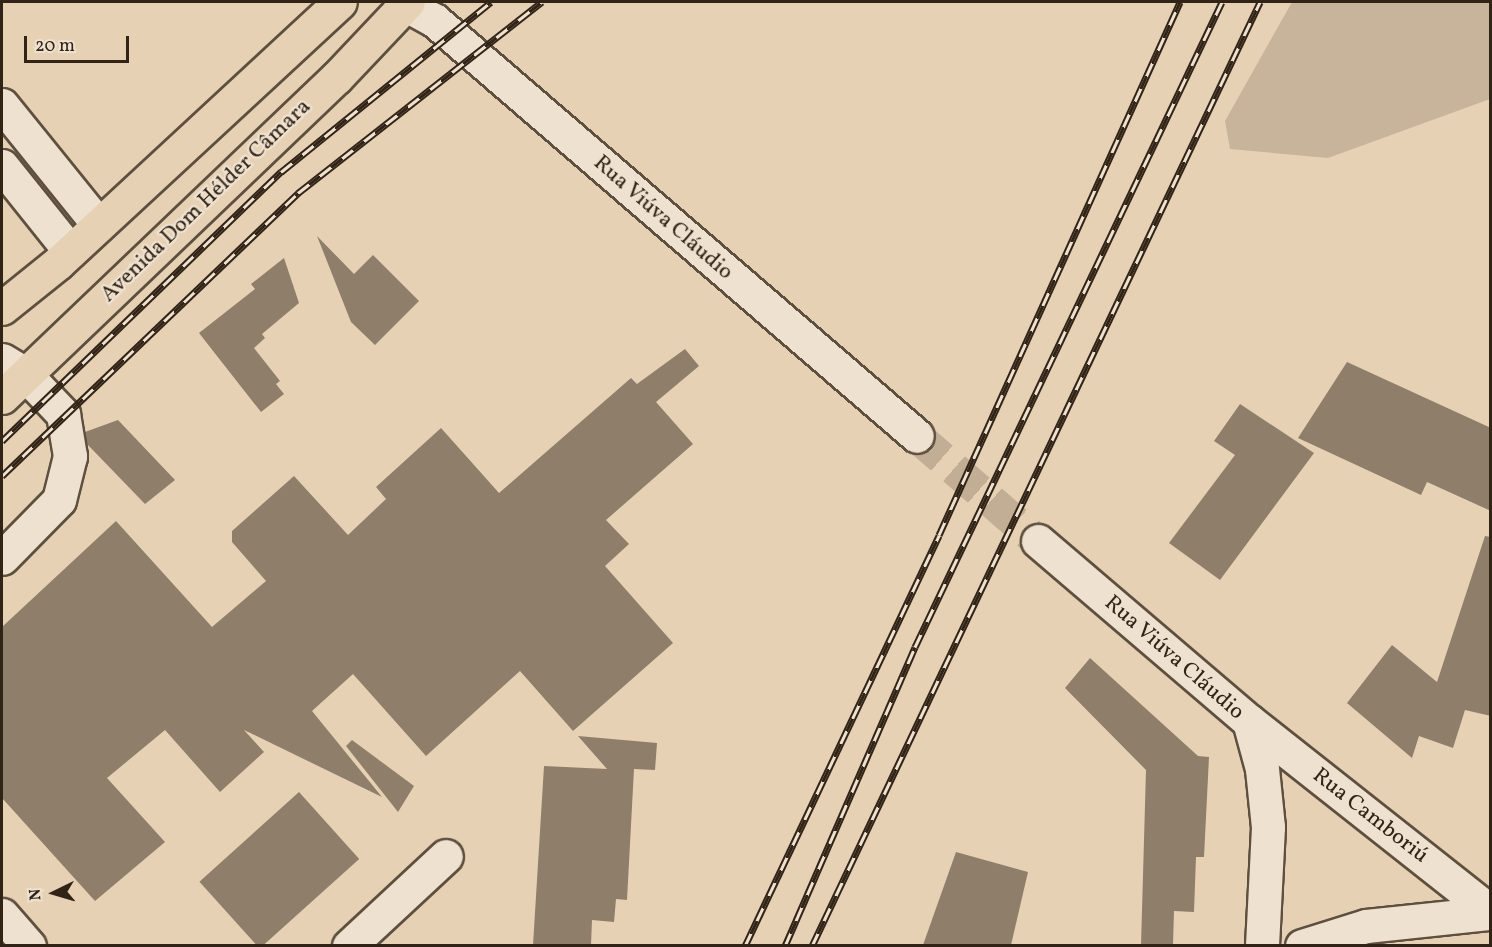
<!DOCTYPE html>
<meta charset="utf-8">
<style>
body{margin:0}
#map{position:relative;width:1492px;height:947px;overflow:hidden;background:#e6d1b5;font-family:Vollkorn,serif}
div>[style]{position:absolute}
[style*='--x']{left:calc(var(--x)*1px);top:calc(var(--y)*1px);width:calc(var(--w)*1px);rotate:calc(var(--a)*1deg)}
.green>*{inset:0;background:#c7b49a}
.building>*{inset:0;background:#8f7e69;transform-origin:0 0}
.minor-tunnel>*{height:33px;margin-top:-16.5px;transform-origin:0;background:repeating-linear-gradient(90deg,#c2ae95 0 33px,transparent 0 49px)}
.roads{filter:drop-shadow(2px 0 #5e4f3e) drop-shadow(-2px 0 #5e4f3e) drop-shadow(0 2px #5e4f3e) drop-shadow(0 -2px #5e4f3e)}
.minor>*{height:33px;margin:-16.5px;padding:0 16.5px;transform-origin:16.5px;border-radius:16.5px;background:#efe1cf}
.major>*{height:33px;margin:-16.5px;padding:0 16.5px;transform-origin:16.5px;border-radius:16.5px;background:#e6d1b5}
.rail>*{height:7px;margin-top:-3.5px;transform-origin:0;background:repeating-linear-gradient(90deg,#efe1cf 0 14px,#312417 0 28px);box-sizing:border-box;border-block:2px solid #312417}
span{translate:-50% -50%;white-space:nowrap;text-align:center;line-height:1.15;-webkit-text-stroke:4.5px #efe1cf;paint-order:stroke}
.street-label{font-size:22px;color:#312417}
.frame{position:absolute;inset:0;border:3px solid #312417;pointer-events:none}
.north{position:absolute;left:24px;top:863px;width:60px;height:60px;-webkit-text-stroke:4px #efe1cf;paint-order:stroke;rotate:265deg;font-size:16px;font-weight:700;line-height:24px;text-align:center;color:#312417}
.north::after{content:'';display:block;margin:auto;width:21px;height:27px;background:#312417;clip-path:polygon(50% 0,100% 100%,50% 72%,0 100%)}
.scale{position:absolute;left:24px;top:36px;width:105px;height:27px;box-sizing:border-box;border:3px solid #312417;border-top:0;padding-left:8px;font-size:18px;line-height:21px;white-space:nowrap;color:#312417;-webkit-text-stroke:4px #efe1cf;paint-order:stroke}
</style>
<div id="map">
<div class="green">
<i style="clip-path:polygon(1292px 2px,1490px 2px,1490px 99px,1328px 158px,1230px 149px,1225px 121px)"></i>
</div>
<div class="building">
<i style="clip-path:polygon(317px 236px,354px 274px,373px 255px,419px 301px,375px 345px,351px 322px)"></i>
<i style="clip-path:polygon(284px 258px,299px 303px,262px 334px,265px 338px,254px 348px,280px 381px,276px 384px,284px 394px,261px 412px,199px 333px,255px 289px,251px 284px)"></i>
<i style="clip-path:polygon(685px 349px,699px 366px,656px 402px,693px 444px,606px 520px,629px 544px,605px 566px,673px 643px,573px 731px,520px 671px,426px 756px,353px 674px,312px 711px,382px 797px,244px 730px,264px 752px,220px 792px,165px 730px,107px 778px,165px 842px,95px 901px,2px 798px,2px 627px,116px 521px,212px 627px,266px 581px,232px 542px,232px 531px,294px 476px,348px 535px,386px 499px,376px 487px,441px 428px,499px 493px,631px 378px,637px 384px)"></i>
<i style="clip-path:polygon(1347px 362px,1491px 428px,1491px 511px,1427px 482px,1421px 495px,1298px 438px)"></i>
<i style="clip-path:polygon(1240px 404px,1314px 453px,1220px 580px,1169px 543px,1235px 455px,1214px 441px)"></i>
<i style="clip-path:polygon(118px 420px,175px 480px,145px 504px,87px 444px,85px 432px)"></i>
<i style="clip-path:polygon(1485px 536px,1491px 537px,1491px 716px,1465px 710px,1453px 748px,1419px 736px,1412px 758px,1347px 703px,1392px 645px,1437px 682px)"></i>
<i style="clip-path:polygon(1090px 658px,1198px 756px,1209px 757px,1204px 857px,1196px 857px,1194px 912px,1174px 911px,1173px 945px,1141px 945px,1146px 770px,1065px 688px)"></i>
<i style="clip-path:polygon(578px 736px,657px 743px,655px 770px,634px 769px,627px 900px,616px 899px,614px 922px,592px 920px,591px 945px,533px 945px,544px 766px,607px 769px)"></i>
<i style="clip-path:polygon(352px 740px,414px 786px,398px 812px,346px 746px)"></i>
<i style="left:299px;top:792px;width:90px;height:134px;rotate:48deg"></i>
<i style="clip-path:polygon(956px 852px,1028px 872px,1011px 945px,923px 945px)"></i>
</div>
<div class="minor-tunnel">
<i style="--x:917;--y:436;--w:160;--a:41"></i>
</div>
<div class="roads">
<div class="minor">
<i style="--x:401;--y:2;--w:38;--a:29"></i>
<i style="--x:434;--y:20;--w:637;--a:40.74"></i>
<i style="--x:2;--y:105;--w:153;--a:51.1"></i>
<i style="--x:2;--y:166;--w:109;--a:51.3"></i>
<i style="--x:2;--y:360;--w:26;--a:31"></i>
<i style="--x:24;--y:373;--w:57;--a:46.4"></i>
<i style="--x:63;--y:414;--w:43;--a:80.5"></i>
<i style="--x:70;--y:456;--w:45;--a:104"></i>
<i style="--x:59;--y:500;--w:81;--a:134.5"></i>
<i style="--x:1038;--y:541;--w:277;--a:40.5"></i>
<i style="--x:1249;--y:721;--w:307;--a:38.3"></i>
<i style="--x:1249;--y:721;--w:50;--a:74.8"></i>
<i style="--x:1262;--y:769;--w:58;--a:84.1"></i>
<i style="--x:1268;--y:827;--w:119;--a:92.9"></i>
<i style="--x:2;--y:915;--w:41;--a:48.9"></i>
<i style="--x:349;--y:946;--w:132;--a:-42.9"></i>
<i style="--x:1302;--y:946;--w:67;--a:-17.4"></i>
<i style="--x:1366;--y:926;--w:125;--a:-6"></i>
</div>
<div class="major">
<i style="--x:2;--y:308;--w:72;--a:-38.8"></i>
<i style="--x:58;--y:263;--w:384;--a:-42.8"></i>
<i style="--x:2;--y:397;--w:463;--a:-43.7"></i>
<i style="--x:337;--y:77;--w:103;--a:-46.6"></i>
</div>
</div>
<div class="rail">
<i style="--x:2;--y:441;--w:388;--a:-44"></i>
<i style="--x:281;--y:172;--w:270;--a:-39"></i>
<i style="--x:2;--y:476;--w:410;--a:-43.7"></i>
<i style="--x:298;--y:193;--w:310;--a:-38.1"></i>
<i style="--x:745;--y:946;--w:454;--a:-64.7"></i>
<i style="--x:939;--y:535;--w:585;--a:-65.67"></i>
<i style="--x:785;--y:946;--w:326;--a:-66.5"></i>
<i style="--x:915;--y:647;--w:714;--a:-64.55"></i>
<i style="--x:812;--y:946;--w:1045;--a:-64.61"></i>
</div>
<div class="street-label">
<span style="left:206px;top:201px;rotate:-44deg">Avenida Dom Hélder Câmara</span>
<span style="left:663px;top:218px;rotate:41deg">Rua Viúva Cláudio</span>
<span style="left:1174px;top:658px;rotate:41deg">Rua Viúva Cláudio</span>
<span style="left:1370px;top:816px;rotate:38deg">Rua Camboriú</span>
</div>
<div class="frame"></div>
<div class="north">N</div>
<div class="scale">20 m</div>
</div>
